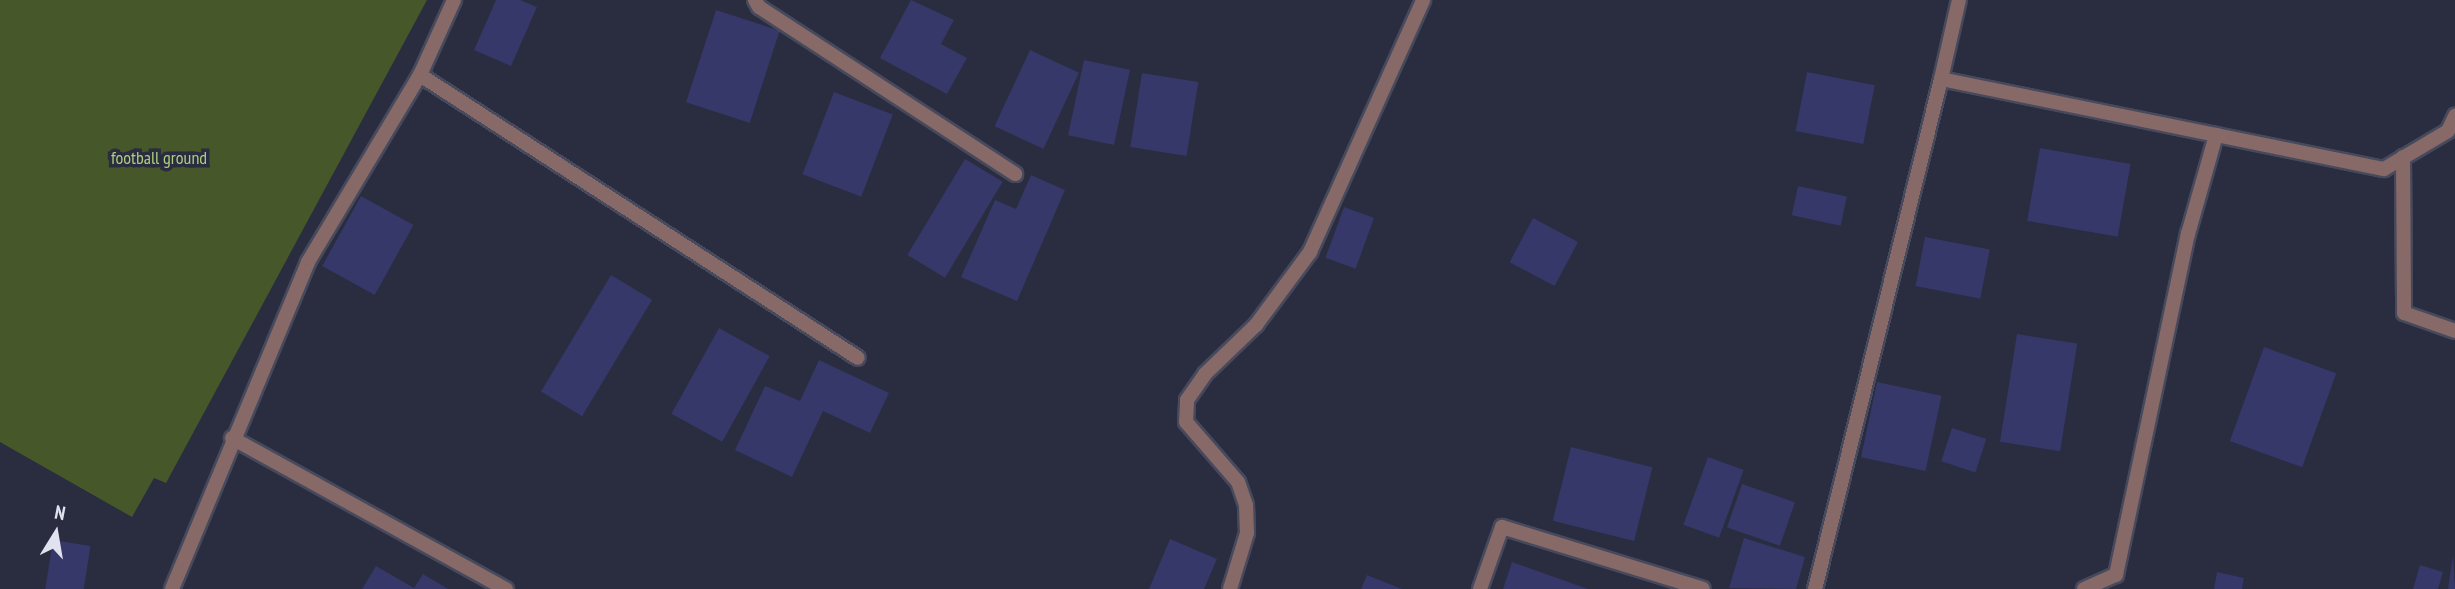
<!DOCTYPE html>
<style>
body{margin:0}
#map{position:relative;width:2455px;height:589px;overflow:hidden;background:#2a2c40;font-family:"PT Sans Narrow",sans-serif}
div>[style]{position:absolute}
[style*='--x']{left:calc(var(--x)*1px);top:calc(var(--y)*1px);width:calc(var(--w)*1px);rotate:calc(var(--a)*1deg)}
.green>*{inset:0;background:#46582a}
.building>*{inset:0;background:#353868;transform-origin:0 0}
.roads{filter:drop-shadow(2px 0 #47495c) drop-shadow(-2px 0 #47495c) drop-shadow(0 2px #47495c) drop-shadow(0 -2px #47495c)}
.street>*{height:14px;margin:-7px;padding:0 7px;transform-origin:7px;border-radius:7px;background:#876a68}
span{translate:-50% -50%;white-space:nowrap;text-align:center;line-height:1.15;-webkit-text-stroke:7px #2a2c40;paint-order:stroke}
.park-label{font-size:18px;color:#aece7c}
.north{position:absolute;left:21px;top:498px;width:70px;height:70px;-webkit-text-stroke:5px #2a2c40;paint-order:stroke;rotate:11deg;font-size:19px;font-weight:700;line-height:28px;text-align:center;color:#e0e2ef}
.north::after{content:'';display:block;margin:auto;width:24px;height:32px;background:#e0e2ef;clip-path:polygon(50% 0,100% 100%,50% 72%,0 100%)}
</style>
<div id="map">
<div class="green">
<i style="clip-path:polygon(0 0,427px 0,166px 483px,154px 478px,132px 517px,0 442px)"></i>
</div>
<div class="building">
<i style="clip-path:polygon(496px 0,520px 0,537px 7px,511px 66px,474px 50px)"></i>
<i style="clip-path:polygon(911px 0,954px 20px,941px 44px,967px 58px,947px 94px,880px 58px)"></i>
<i style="left:716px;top:10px;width:67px;height:97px;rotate:18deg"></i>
<i style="left:1030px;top:50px;width:54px;height:84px;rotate:25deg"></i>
<i style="left:1084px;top:60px;width:47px;height:77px;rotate:12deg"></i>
<i style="left:1807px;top:72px;width:69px;height:60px;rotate:11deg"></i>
<i style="left:1142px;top:73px;width:57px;height:75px;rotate:9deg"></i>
<i style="left:834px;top:92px;width:63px;height:88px;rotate:21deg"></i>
<i style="left:2040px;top:148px;width:92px;height:74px;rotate:10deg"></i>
<i style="left:965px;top:159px;width:44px;height:112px;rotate:31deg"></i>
<i style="clip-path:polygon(1031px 175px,1065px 190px,1017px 301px,961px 277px,995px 200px,1016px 209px)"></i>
<i style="left:1798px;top:186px;width:50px;height:30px;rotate:12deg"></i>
<i style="left:361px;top:196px;width:60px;height:80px;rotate:29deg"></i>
<i style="left:1344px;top:207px;width:32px;height:54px;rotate:20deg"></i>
<i style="left:1533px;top:218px;width:51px;height:50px;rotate:28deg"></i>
<i style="left:1925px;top:237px;width:66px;height:50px;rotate:11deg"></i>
<i style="left:611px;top:275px;width:48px;height:136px;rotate:31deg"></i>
<i style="left:719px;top:328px;width:58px;height:98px;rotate:29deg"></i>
<i style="left:2017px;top:334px;width:61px;height:109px;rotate:9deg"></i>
<i style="left:2264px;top:347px;width:77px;height:100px;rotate:20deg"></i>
<i style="clip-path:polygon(819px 360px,889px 393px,870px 433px,823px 411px,792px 477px,735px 450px,765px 386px,800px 401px)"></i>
<i style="left:1877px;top:382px;width:66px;height:77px;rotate:12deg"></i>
<i style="left:1952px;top:428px;width:36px;height:35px;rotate:18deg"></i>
<i style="left:1571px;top:447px;width:84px;height:76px;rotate:14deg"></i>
<i style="left:1708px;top:457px;width:38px;height:72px;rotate:20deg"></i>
<i style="left:1742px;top:484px;width:56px;height:46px;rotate:19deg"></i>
<i style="clip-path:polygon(1744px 538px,1805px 557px,1796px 589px,1729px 588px)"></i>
<i style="clip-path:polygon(1170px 539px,1217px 559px,1204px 589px,1149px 589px)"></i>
<i style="left:53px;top:540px;width:38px;height:50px;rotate:9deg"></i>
<i style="clip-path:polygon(2453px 555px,2455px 589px,2448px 589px)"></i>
<i style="clip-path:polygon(1512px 562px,1588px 589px,1503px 589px)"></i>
<i style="clip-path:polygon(2420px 565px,2443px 572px,2438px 589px,2413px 589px)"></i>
<i style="clip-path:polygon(376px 566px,414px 588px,423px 574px,448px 589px,362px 589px)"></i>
<i style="clip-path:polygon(2217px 572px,2244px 578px,2242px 589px,2214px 589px)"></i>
<i style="clip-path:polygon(1367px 575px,1402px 589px,1361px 589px)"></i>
</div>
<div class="roads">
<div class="street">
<i style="--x:755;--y:0;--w:8;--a:60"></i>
<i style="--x:759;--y:7;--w:306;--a:33.1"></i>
<i style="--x:420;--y:75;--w:521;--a:32.87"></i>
<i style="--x:1941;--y:79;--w:81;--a:-77.2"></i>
<i style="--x:2403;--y:157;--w:156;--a:89.6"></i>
<i style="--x:2404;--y:313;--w:54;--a:19.4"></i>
<i style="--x:232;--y:438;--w:313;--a:28.9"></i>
<i style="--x:172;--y:589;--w:354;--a:-67.4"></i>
<i style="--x:308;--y:262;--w:218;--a:-59.1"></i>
<i style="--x:420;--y:75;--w:82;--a:-65.6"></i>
<i style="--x:1230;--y:589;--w:59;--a:-73.1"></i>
<i style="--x:1247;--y:533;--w:28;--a:-92"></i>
<i style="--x:1246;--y:505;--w:24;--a:-109"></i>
<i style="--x:1238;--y:482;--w:79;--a:-130.9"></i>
<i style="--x:1186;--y:422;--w:22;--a:-87"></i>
<i style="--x:1187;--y:400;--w:32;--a:-55"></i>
<i style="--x:1205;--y:374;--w:71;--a:-43.9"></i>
<i style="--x:1256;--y:325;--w:91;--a:-53.5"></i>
<i style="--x:1310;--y:252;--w:276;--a:-65.8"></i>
<i style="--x:1480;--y:589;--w:66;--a:-70.5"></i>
<i style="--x:1502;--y:527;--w:210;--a:17.1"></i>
<i style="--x:1815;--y:589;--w:525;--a:-76.12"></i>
<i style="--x:1941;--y:79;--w:452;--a:11.5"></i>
<i style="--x:2384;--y:169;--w:74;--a:-30.7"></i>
<i style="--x:2448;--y:131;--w:17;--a:-65"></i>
<i style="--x:2084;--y:589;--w:35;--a:-24"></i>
<i style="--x:2116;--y:575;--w:349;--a:-78.1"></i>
<i style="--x:2188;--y:234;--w:103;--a:-74.2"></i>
</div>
</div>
<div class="park-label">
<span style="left:159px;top:158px">football ground</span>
</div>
<div class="north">N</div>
</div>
